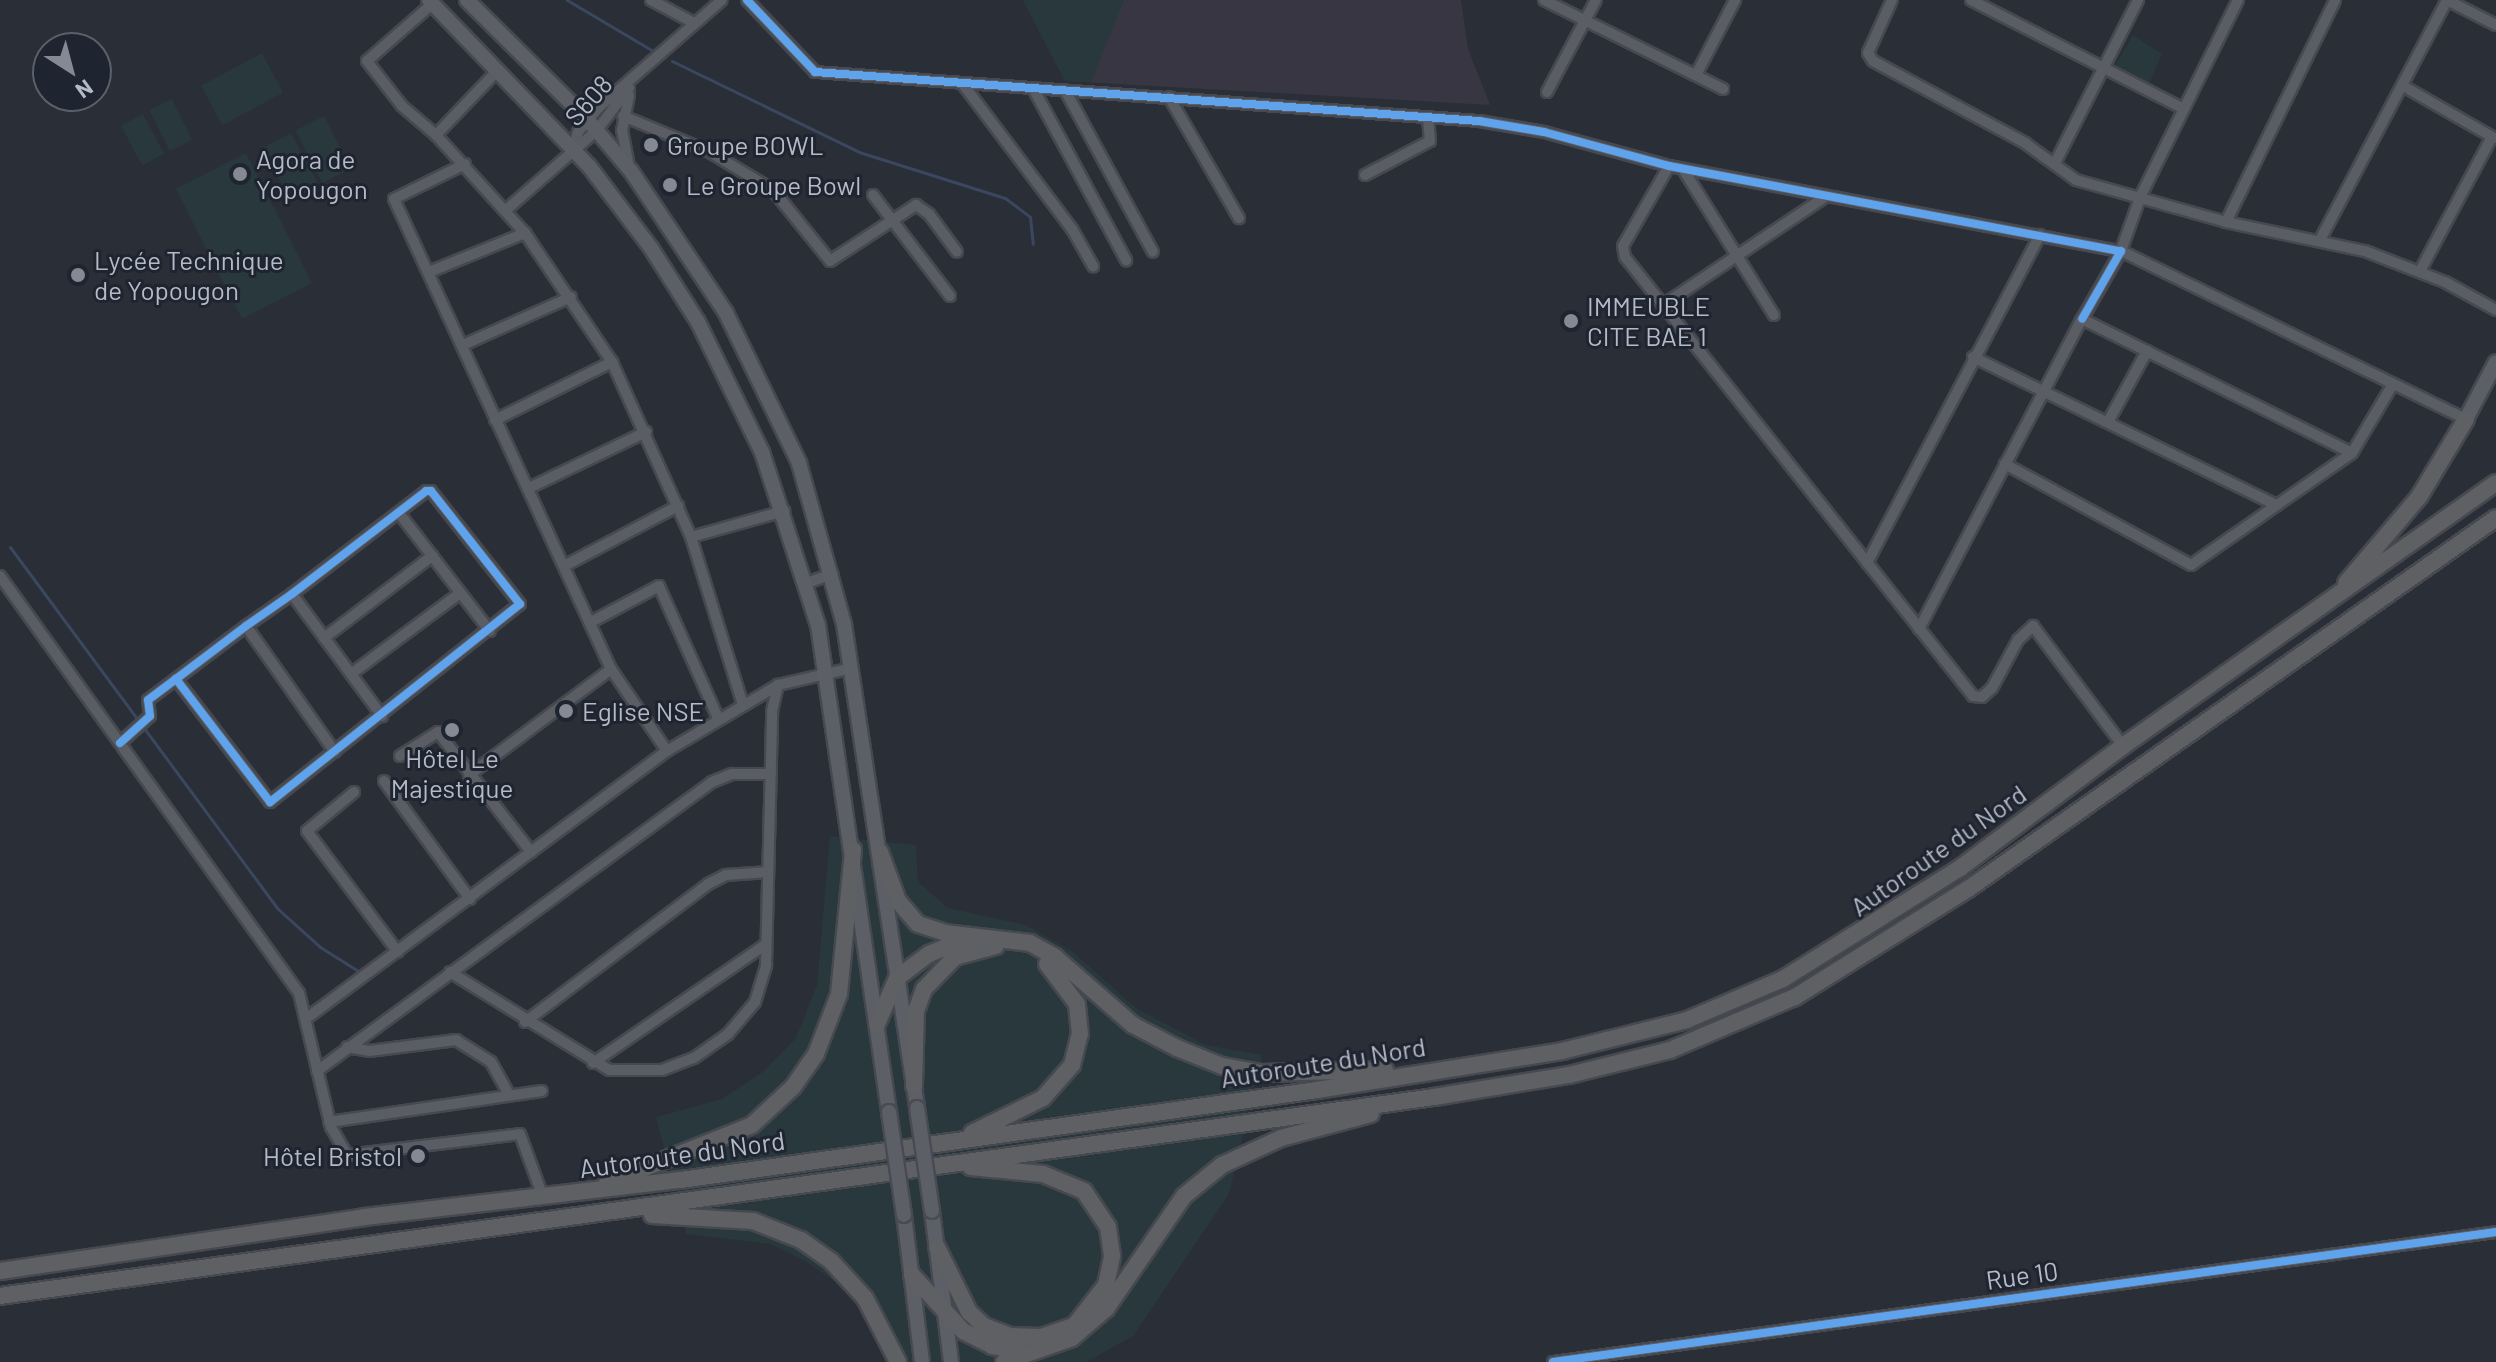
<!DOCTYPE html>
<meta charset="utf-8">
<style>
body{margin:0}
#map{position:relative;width:2496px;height:1362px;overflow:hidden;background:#2a2e36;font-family:Barlow,sans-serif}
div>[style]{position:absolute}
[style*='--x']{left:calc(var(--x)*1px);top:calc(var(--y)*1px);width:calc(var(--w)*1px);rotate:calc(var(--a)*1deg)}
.medical>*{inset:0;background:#373642}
.green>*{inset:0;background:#28383c;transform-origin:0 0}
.stream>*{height:3px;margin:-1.5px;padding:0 1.5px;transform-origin:1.5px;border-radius:1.5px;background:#3a475f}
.roads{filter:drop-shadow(2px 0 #46494f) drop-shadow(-2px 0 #46494f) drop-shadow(0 2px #46494f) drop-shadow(0 -2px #46494f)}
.minor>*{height:10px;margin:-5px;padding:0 5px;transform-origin:5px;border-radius:5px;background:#5a5d64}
.major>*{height:14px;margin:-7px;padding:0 7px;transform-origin:7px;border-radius:7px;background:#5c5f66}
.highway>*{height:16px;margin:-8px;padding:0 8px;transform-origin:8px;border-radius:8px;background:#5e6064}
.bridges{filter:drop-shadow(2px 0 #484b53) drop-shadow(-2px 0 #484b53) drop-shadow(0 2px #484b53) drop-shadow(0 -2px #484b53)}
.major-bridge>*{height:14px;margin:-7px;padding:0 7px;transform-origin:7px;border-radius:7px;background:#5c5f66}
.cycleway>*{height:8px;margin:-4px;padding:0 4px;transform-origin:4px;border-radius:4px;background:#60a3ed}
.dots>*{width:22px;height:22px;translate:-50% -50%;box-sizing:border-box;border:4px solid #1e2430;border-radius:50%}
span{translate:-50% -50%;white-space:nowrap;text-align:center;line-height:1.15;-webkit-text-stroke:6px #1e2430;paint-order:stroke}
.street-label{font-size:26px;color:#b4bac6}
.poi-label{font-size:26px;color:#b4bac6}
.left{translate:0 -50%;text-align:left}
.right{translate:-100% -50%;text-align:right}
.north{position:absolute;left:32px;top:32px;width:80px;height:80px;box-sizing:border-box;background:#1e2430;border:2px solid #5a606c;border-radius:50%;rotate:144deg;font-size:22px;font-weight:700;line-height:32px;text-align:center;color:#b4bac6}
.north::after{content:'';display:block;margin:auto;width:28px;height:36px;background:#848994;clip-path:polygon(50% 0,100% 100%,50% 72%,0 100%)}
</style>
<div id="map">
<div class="medical">
<i style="clip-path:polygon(1023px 0,1461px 0,1468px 49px,1490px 105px,1065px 81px)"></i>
</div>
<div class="green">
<i style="clip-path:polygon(1023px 0,1124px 0,1091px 82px,1065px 81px)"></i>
<i style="clip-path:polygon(2133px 35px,2162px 54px,2149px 84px,2114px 67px)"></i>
<i style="left:262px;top:53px;width:45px;height:69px;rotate:62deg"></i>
<i style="left:172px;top:99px;width:46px;height:25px;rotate:64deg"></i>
<i style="left:143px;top:114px;width:45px;height:25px;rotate:62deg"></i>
<i style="left:324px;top:116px;width:59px;height:32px;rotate:63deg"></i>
<i style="left:291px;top:133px;width:59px;height:32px;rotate:62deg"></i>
<i style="left:246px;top:153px;width:146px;height:79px;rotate:63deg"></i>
<i style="clip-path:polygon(830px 836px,916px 845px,918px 882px,948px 908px,1026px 925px,1072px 951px,1137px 1009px,1206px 1045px,1262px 1055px,1229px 1194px,1133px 1336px,1086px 1362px,887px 1362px,864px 1313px,837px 1283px,805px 1261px,771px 1244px,686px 1234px,656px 1117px,722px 1099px,764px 1071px,796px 1038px,817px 985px)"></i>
</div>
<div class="stream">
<i style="--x:567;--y:0;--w:102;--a:30.6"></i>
<i style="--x:672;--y:61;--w:208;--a:25.9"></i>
<i style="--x:859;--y:152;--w:153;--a:17.5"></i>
<i style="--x:1005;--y:198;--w:31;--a:37"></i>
<i style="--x:1030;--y:217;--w:27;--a:84"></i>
<i style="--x:10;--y:547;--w:450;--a:53.5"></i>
<i style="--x:278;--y:909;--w:57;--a:42.1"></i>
<i style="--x:320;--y:947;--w:47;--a:32"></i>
</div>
<div class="roads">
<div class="minor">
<i style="--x:651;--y:0;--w:49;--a:28.1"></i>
<i style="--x:747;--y:0;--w:99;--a:46.6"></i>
<i style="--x:815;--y:72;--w:666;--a:4.22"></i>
<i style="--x:1479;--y:121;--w:66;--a:9.6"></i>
<i style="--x:1544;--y:132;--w:130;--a:15.2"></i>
<i style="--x:1669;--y:166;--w:460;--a:10.7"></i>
<i style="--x:2121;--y:251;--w:78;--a:119.8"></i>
<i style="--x:1544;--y:0;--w:200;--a:26.4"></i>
<i style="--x:1892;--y:0;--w:58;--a:114.4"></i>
<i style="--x:1868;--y:53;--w:9;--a:58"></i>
<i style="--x:1873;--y:61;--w:173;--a:28.3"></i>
<i style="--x:2025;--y:143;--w:63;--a:36"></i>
<i style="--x:2076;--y:180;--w:156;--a:15.6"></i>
<i style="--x:2226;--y:222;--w:142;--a:11.8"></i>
<i style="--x:2365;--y:251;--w:86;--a:21.2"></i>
<i style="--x:2445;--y:282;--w:58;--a:28.8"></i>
<i style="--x:1971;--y:0;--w:239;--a:27.1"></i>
<i style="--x:2238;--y:0;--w:218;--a:116.4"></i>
<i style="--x:2141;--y:195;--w:59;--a:109.7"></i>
<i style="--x:2121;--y:251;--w:384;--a:26"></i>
<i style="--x:432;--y:4;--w:86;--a:138.8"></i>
<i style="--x:367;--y:61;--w:57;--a:52.1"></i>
<i style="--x:402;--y:106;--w:45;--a:40.5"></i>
<i style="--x:498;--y:70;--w:90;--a:133.6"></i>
<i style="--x:436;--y:135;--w:132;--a:47.8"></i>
<i style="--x:525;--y:233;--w:156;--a:56"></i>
<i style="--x:612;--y:362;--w:192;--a:65.7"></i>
<i style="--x:691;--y:537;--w:173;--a:72.8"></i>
<i style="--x:1696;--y:75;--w:85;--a:-62.5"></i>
<i style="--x:962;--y:83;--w:183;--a:53"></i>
<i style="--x:1072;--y:229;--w:43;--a:60.4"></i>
<i style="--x:2403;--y:86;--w:105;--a:29.7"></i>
<i style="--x:1033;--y:88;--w:196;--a:61.6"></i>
<i style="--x:1065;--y:90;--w:184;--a:61.5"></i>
<i style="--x:1547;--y:92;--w:104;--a:-62"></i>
<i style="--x:629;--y:95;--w:36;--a:101"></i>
<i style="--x:622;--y:130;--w:36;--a:79"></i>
<i style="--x:1169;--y:97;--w:140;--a:60"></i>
<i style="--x:623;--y:116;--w:92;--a:22.4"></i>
<i style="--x:708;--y:151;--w:76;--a:31"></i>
<i style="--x:773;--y:190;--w:91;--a:51.2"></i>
<i style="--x:830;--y:261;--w:103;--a:-33.1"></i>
<i style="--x:916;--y:205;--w:16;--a:35"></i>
<i style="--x:929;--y:214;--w:47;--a:53.6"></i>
<i style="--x:573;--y:149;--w:18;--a:-74"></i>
<i style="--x:578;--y:132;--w:31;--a:-50"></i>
<i style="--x:598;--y:108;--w:164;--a:-41.1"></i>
<i style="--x:2055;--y:163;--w:183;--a:-63"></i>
<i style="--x:465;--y:164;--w:79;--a:153.8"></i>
<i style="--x:394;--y:199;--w:518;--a:65.22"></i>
<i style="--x:611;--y:669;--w:99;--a:55.7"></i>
<i style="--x:1669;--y:166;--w:92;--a:119.9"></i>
<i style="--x:1623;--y:246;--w:11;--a:80"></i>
<i style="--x:1625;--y:257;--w:560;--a:51.6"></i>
<i style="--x:1973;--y:696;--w:9;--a:6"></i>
<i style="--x:1982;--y:697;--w:13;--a:-42"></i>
<i style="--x:1992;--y:688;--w:55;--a:-61.6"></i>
<i style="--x:2018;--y:640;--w:21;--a:-43"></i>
<i style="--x:2033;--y:626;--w:150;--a:53.1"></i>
<i style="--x:1683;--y:169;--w:172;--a:58.1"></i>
<i style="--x:1365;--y:175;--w:73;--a:-27.6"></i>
<i style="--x:1430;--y:141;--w:24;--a:-95"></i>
<i style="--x:873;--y:195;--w:127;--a:52.7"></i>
<i style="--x:506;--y:210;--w:121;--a:-41.3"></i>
<i style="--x:597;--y:130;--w:53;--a:-52.7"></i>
<i style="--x:2226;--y:222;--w:247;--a:-63.8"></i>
<i style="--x:2320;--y:240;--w:272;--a:-62.1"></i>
<i style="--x:2447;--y:0;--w:55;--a:27"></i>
<i style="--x:2420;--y:271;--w:152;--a:-61.8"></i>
<i style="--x:429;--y:272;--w:104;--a:-22.1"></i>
<i style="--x:1663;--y:305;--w:195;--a:-33.7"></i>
<i style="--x:463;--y:345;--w:118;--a:-24"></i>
<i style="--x:1973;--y:357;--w:338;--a:26"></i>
<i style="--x:2277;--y:505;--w:105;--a:145.1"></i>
<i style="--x:2191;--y:565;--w:212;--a:-151.5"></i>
<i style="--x:495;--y:420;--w:131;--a:-26.4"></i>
<i style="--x:2108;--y:422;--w:81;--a:-61.2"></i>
<i style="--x:529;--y:488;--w:130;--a:-25.6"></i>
<i style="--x:2277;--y:505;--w:91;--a:-34.7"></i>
<i style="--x:2352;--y:453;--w:80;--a:-59.3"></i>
<i style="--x:399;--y:513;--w:149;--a:52.4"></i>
<i style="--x:691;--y:537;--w:97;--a:-15.6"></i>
<i style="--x:1867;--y:563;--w:371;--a:-62.2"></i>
<i style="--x:566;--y:565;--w:127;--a:-27.8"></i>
<i style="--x:0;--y:576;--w:513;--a:54.36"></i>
<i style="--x:299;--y:993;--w:138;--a:76.6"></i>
<i style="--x:331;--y:1127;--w:32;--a:60"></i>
<i style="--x:347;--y:1155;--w:174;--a:-6.9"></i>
<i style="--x:520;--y:1134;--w:67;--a:69.9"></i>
<i style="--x:807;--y:583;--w:27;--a:-20"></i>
<i style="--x:292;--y:594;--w:152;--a:53.6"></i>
<i style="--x:591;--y:622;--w:77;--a:-27.9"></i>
<i style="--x:659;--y:586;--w:145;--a:65.9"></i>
<i style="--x:246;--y:626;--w:154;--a:54.8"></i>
<i style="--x:1919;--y:629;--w:350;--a:-62.3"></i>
<i style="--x:2082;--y:319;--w:301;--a:26.4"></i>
<i style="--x:324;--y:638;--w:136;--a:-37.2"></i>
<i style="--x:351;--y:674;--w:136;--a:-36.6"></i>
<i style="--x:120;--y:743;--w:40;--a:-42"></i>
<i style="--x:150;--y:716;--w:16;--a:-97"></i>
<i style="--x:148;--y:700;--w:35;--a:-37"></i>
<i style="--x:176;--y:679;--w:88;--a:-37.1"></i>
<i style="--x:246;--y:626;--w:56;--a:-34.8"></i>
<i style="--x:292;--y:594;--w:169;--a:-37.5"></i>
<i style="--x:426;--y:491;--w:5;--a:0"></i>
<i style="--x:431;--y:491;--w:144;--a:51.8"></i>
<i style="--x:520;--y:604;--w:319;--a:141.6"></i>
<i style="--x:270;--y:802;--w:155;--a:-127.4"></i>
<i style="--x:400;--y:756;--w:45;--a:-32.3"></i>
<i style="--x:438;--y:732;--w:152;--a:52.2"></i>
<i style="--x:469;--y:775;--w:177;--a:-36.7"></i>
<i style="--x:384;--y:781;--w:146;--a:53.9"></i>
<i style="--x:354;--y:792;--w:61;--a:140.3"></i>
<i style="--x:307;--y:831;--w:151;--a:53.1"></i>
<i style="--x:450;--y:972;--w:187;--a:31.6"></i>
<i style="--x:609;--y:1070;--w:53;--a:0"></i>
<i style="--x:662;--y:1070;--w:34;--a:-21"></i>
<i style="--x:694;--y:1058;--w:42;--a:-35.2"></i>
<i style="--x:728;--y:1034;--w:42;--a:-49.8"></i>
<i style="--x:755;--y:1002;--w:39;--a:-73"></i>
<i style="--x:766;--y:965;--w:254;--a:-88.6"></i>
<i style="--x:772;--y:711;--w:27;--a:-77"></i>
<i style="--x:778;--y:685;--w:76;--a:-12.9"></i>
<i style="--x:307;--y:1018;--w:448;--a:-36.6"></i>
<i style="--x:667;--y:751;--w:129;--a:-30.7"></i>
<i style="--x:525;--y:1022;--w:229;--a:-37"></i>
<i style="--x:708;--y:884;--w:20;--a:-27"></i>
<i style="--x:726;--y:875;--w:42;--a:-4.1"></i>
<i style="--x:347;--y:1047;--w:22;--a:10"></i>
<i style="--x:369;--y:1051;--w:88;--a:-7.2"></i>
<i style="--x:456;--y:1040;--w:41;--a:32.2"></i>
<i style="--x:491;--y:1062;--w:38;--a:61"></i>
<i style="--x:593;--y:1063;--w:210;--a:-34.5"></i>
<i style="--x:317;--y:1071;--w:489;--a:-36.2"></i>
<i style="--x:712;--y:782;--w:22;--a:-22"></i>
<i style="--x:732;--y:774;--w:39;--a:0"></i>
<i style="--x:329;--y:1122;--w:215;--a:-8.3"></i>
<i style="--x:1553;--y:1362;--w:952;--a:-7.85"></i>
</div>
<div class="major">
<i style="--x:429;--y:0;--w:231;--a:46.1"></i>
<i style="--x:589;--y:166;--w:103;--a:52.9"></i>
<i style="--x:651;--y:248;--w:88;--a:57.6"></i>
<i style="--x:698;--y:322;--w:145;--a:63.8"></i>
<i style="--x:762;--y:452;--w:182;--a:72.1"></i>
<i style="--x:818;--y:625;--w:492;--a:81.7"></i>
<i style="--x:467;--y:0;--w:169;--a:44.8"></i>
<i style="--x:587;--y:119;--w:68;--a:49.8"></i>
<i style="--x:631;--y:171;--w:171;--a:56.2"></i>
<i style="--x:726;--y:313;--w:167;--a:64"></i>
<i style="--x:799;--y:463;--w:167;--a:74.4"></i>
<i style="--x:844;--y:624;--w:489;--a:81.4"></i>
<i style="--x:2466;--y:419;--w:64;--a:-62.2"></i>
<i style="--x:932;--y:1211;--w:152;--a:82.8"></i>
<i style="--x:904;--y:1215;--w:148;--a:83"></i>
</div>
<div class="highway">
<i style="--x:2346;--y:583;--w:113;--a:-49.7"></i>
<i style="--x:2419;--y:497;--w:91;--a:-58.9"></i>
<i style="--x:880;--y:852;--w:52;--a:69.8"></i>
<i style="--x:898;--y:901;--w:30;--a:49"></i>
<i style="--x:918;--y:924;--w:28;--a:18"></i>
<i style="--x:945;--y:933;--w:86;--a:6.7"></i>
<i style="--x:1030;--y:943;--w:29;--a:29"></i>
<i style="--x:1055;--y:957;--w:103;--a:41.1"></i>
<i style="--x:1133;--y:1025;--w:50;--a:27.6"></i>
<i style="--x:1177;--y:1048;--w:48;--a:21.8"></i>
<i style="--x:1222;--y:1066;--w:39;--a:10"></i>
<i style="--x:1260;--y:1073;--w:125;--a:-1.4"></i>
<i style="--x:877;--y:1024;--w:50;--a:-66.5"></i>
<i style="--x:897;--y:978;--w:40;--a:-37"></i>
<i style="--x:929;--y:954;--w:42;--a:-22.3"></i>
<i style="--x:914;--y:1086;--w:75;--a:-88.5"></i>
<i style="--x:916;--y:1011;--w:23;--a:-70"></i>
<i style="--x:924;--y:989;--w:45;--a:-45.9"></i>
<i style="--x:955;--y:957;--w:42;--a:-15"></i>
<i style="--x:972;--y:1133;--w:79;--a:-26.2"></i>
<i style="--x:1043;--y:1098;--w:44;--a:-48.7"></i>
<i style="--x:1072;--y:1065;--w:32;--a:-76"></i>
<i style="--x:1080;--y:1034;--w:30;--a:-96"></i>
<i style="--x:1077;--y:1004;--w:50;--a:-126.9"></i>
<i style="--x:607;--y:1183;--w:156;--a:-21.8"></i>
<i style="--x:752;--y:1125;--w:56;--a:-42.8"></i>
<i style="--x:793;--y:1087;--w:40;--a:-55.1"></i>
<i style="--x:816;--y:1054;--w:64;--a:-69"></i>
<i style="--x:839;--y:994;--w:145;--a:-84.4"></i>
<i style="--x:652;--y:1215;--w:101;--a:3.4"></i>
<i style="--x:753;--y:1221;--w:52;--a:21.6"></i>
<i style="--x:801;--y:1240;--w:37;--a:35"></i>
<i style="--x:831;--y:1261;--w:50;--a:47.4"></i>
<i style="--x:865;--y:1298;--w:72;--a:62.7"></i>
<i style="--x:937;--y:1247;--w:72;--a:63.8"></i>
<i style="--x:969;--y:1312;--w:21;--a:43"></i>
<i style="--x:984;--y:1326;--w:28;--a:21"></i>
<i style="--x:1010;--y:1336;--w:31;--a:2"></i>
<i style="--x:1041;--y:1337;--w:36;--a:-19"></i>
<i style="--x:1075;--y:1325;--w:51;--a:-52.2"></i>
<i style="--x:1106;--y:1285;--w:30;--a:-78"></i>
<i style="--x:1112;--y:1256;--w:29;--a:-98"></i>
<i style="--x:1108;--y:1227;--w:43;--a:-123.7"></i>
<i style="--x:1084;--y:1191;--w:44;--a:-157.5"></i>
<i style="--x:1043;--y:1174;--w:73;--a:-174.5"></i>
<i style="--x:0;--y:1271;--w:368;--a:-8.4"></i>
<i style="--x:364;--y:1217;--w:319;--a:-6.7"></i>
<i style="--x:681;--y:1180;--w:642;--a:-8.05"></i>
<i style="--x:1317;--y:1090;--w:248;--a:-9"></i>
<i style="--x:1562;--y:1051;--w:129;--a:-13.9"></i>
<i style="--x:1687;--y:1020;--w:104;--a:-23.1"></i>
<i style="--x:1783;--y:979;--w:209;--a:-32.1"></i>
<i style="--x:1960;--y:868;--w:204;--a:-36.8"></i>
<i style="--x:2123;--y:746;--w:456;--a:-35.2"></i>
<i style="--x:912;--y:1275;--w:76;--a:47.7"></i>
<i style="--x:963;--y:1331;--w:33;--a:27"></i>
<i style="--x:992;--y:1346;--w:33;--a:9"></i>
<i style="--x:0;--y:1296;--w:1448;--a:-7.9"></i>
<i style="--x:1434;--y:1097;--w:137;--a:-9.3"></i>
<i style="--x:1569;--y:1075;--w:104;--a:-13.9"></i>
<i style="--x:1670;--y:1050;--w:136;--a:-23"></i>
<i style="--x:1795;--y:997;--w:204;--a:-32"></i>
<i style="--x:1968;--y:889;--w:645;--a:-35.09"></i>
<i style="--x:1004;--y:1362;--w:72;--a:-19.4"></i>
<i style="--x:1072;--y:1338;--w:45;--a:-40.5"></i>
<i style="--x:1106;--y:1309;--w:137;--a:-55.4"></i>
<i style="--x:1184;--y:1196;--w:49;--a:-39.2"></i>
<i style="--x:1222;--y:1165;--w:65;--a:-24.6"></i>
<i style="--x:1281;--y:1138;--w:93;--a:-14.9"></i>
</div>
</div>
<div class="bridges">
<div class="major-bridge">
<i style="--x:917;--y:1108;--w:104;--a:81.7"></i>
<i style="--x:889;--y:1112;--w:104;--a:81.7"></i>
</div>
</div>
<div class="cycleway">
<i style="--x:747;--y:0;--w:99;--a:46.6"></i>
<i style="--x:815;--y:72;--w:666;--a:4.22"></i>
<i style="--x:1479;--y:121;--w:66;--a:9.6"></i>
<i style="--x:1544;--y:132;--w:130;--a:15.2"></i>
<i style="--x:1669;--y:166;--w:460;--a:10.7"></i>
<i style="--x:2121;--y:251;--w:78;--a:119.8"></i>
<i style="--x:120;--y:743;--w:40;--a:-42"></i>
<i style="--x:150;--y:716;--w:16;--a:-97"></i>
<i style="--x:148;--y:700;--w:35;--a:-37"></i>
<i style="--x:176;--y:679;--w:88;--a:-37.1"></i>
<i style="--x:246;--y:626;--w:56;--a:-34.8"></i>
<i style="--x:292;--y:594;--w:169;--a:-37.5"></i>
<i style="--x:426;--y:491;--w:5;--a:0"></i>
<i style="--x:431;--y:491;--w:144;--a:51.8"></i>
<i style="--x:520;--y:604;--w:319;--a:141.6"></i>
<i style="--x:270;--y:802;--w:155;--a:-127.4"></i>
<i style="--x:1553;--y:1362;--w:952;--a:-7.85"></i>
</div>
<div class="dots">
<i style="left:651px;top:145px;background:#848994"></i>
<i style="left:240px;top:174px;background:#848994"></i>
<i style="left:670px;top:185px;background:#848994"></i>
<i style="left:78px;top:275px;background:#848994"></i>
<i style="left:1571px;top:321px;background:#848994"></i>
<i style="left:566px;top:711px;background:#848994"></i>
<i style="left:452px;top:730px;background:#848994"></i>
<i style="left:418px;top:1156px;background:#848994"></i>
</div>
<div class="street-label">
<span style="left:588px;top:100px;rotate:-49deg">S608</span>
<span style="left:1938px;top:850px;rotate:-35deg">Autoroute du Nord</span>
<span style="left:1323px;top:1062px;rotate:-9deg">Autoroute du Nord</span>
<span style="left:682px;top:1154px;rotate:-8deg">Autoroute du Nord</span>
<span style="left:2022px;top:1275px;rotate:-8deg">Rue 10</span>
</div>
<div class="poi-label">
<span class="left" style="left:667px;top:145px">Groupe BOWL</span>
<span class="left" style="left:256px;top:174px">Agora de<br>Yopougon</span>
<span class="left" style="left:686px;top:185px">Le Groupe Bowl</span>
<span class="left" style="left:94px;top:275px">Lycée Technique<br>de Yopougon</span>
<span class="left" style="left:1587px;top:321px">IMMEUBLE<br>CITE BAE 1</span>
<span class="left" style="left:582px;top:711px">Eglise NSE</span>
<span style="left:452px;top:773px">Hôtel Le<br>Majestique</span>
<span class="right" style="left:402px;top:1156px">Hôtel Bristol</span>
</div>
<div class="north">N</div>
</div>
